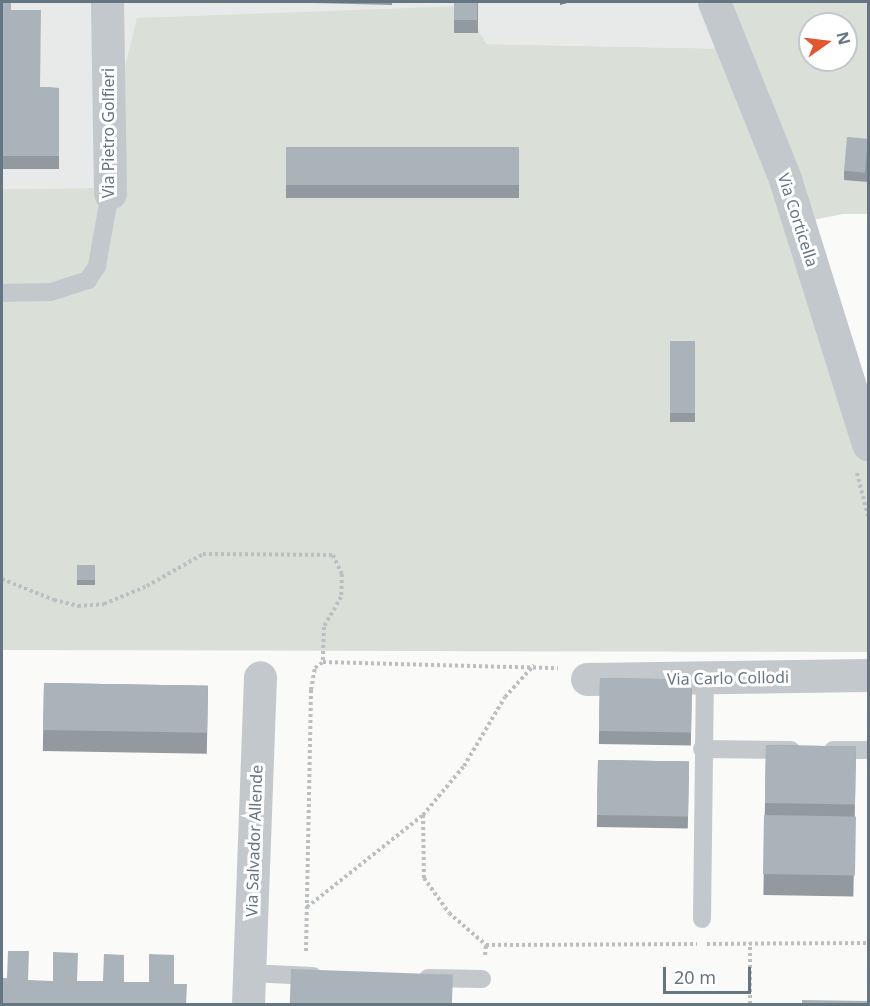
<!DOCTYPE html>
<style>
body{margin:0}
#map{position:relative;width:870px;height:1006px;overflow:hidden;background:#fafaf8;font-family:"Noto Sans",sans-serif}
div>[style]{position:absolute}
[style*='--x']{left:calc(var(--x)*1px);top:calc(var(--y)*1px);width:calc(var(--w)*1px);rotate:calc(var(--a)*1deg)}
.built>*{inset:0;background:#e8e9e9}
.green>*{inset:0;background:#dadfd7}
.path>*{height:4px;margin-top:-2px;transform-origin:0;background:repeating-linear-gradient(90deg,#bbbfc2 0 3px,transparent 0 6px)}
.lane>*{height:18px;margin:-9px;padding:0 9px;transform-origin:9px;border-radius:9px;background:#c3c8cc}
.street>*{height:33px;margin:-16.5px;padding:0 16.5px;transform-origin:16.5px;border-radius:16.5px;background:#c3c8cc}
.wall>*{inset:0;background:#929a9f;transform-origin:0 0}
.shaded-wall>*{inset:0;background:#777d82}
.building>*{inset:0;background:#aab3b9;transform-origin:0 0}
span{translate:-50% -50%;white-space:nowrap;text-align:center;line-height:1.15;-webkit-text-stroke:6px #fff;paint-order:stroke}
.street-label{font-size:16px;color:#657683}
.frame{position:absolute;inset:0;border:3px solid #657683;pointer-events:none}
.north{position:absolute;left:798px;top:12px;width:60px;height:60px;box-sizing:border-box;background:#fff;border:2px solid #c1c8cd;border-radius:50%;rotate:76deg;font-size:16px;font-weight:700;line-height:24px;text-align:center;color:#657683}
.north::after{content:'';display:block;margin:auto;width:21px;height:27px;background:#e4572e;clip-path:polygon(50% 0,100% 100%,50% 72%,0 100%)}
.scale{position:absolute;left:663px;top:967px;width:88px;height:27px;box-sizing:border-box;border:3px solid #657683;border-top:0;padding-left:8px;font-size:18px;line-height:21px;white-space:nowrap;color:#657683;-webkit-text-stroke:4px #fff;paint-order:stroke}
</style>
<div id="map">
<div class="built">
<i style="clip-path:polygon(2px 2px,720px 2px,740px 49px,486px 44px,95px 188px,2px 189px)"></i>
</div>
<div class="green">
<i style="clip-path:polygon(evenodd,720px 2px,868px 2px,868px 214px,843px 214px,803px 222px,868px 410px,868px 652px,2px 650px,2px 189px,95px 188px,137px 18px,465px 6px,486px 44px,739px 49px,720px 2px,810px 24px,846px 24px,846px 60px,810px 60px,810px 24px)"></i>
</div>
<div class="path">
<i style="--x:857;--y:473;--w:44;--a:75.7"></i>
<i style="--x:2;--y:579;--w:56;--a:22"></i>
<i style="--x:54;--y:600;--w:25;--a:14"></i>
<i style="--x:78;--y:606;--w:26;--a:-4"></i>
<i style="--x:104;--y:604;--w:47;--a:-22.7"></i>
<i style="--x:147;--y:586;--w:64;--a:-29.7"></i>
<i style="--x:203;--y:554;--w:130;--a:0.4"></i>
<i style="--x:333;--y:555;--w:21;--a:65"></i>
<i style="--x:342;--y:574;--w:23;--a:92"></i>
<i style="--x:341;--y:597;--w:34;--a:120"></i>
<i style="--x:324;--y:627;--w:34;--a:92"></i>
<i style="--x:423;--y:815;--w:64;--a:-50.1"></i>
<i style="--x:464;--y:766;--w:80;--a:-59.3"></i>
<i style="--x:505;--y:697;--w:43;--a:-47.8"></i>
<i style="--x:307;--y:907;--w:148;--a:-38.4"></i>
<i style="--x:423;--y:815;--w:63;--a:89.1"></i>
<i style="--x:424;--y:878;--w:43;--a:54.5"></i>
<i style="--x:449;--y:913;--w:49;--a:40.9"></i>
<i style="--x:707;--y:944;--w:161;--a:-0.4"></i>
<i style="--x:306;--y:951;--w:261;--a:-88.9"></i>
<i style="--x:311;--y:690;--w:22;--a:-80"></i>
<i style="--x:315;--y:668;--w:10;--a:-37"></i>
<i style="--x:323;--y:662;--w:235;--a:1.5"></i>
<i style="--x:485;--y:955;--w:10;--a:-84"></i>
<i style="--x:486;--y:945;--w:211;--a:-0.3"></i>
<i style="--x:750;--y:1004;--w:61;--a:-90"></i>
</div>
<div class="lane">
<i style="--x:2;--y:293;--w:49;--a:-1.2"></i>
<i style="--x:51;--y:292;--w:39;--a:-18"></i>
<i style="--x:88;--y:280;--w:17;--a:-57"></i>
<i style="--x:97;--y:266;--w:74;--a:-79.9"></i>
<i style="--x:702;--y:749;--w:89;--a:0.6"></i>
<i style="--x:833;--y:750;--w:35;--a:0"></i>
<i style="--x:702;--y:919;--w:241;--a:-89.3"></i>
<i style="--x:249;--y:973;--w:64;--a:2.7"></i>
<i style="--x:428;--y:978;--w:54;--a:1.1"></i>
</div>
<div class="street">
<i style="--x:107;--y:2;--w:191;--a:89.1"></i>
<i style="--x:714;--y:2;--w:191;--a:68.1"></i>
<i style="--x:785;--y:179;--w:278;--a:72.6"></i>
<i style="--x:587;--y:679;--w:281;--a:-0.8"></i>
<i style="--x:248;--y:1004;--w:327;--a:-87.9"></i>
</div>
<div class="wall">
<i style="clip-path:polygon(2px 2px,11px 10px,40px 87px,59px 88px,59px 169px,2px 169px)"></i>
<i style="clip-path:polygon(275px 2px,392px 2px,392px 5px)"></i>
<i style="left:454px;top:2px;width:24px;height:31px"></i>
<i style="clip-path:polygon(868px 139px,868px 182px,844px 180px,844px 171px)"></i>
<i style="left:286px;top:147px;width:233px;height:51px"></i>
<i style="left:670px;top:341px;width:25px;height:81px"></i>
<i style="left:77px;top:565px;width:18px;height:20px"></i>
<i style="left:600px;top:678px;width:92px;height:66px;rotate:1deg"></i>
<i style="left:44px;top:683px;width:164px;height:68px;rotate:1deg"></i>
<i style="left:766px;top:745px;width:90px;height:150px;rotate:1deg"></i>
<i style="left:598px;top:760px;width:91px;height:67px;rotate:1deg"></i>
</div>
<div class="shaded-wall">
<i style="clip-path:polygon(560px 2px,571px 2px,560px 5px)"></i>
</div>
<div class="building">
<i style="clip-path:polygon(2px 2px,11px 2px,11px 10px,41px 10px,40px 87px,59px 88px,59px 156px,2px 156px)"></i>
<i style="left:454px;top:2px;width:23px;height:18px"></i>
<i style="left:847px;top:137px;width:21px;height:34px;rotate:5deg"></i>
<i style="left:286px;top:147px;width:233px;height:38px"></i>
<i style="left:670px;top:341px;width:25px;height:72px"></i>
<i style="left:77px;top:565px;width:18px;height:15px"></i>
<i style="left:600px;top:678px;width:92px;height:53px;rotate:1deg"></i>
<i style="left:44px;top:683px;width:164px;height:47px;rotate:1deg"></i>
<i style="left:766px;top:745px;width:90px;height:58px;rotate:1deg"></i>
<i style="left:598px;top:760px;width:91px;height:55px;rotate:1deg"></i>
<i style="left:764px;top:815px;width:92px;height:59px;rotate:1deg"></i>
<i style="clip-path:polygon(8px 951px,29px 951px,28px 980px,53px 981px,53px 952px,78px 953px,77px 981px,103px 981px,104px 954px,124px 955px,124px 982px,149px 982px,149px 954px,174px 955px,174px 984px,187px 984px,186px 1005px,2px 1005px,2px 978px,7px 978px)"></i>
<i style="left:291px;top:969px;width:162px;height:36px;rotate:2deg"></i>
<i style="clip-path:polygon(802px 1000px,868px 1001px,868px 1005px,802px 1005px)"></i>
</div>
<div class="street-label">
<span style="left:108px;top:133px;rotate:-90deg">Via Pietro Golfieri</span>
<span style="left:798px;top:220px;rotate:72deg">Via Corticella</span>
<span style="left:728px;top:678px;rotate:-1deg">Via Carlo Collodi</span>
<span style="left:254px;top:841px;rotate:-88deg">Via Salvador Allende</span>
</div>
<div class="frame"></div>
<div class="north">N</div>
<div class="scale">20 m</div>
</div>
